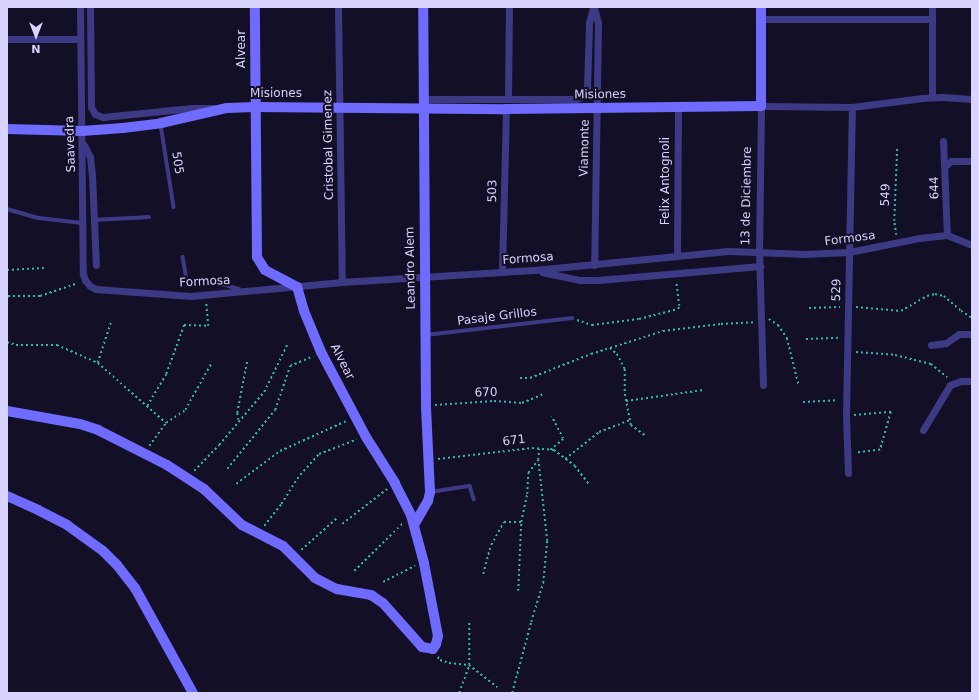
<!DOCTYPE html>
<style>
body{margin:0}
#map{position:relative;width:979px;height:700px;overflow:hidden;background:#130f26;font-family:"DejaVu Sans",sans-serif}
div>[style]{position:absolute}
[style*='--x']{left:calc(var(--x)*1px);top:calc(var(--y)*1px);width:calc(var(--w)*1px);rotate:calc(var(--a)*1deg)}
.path>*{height:1.5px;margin-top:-0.75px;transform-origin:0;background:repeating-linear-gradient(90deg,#2fb8b0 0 2px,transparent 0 5px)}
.lane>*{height:3.5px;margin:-1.75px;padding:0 1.75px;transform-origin:1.75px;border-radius:1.75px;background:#3d3a85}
.street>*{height:7px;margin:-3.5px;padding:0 3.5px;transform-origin:3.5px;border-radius:3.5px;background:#3d3a85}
.secondary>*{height:10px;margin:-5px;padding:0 5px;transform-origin:5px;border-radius:5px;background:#6f6bff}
span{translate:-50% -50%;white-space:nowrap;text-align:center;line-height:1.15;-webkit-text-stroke:4px #130f26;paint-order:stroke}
.street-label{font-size:12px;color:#d9d4ff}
.frame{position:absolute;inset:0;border:8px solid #d9d4ff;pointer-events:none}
.north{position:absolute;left:16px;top:16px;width:40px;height:40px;-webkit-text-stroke:3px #130f26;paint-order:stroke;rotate:180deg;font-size:11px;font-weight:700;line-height:16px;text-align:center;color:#d9d4ff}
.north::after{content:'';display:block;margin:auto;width:14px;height:18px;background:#d9d4ff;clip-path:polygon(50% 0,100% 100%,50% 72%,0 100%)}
</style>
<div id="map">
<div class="path">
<i style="--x:896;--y:235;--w:14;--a:-98"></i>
<i style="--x:894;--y:221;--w:74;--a:-87.7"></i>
<i style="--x:7;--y:270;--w:37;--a:-3"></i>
<i style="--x:7;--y:298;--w:2;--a:-63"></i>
<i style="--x:8;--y:296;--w:32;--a:0"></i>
<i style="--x:40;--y:296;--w:40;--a:-18.9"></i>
<i style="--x:856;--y:307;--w:45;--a:5.1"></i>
<i style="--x:901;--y:311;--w:30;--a:-30"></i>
<i style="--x:927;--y:296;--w:8;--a:-14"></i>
<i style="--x:935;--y:294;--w:9;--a:13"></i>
<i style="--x:944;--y:296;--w:23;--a:41"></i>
<i style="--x:961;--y:311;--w:13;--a:32"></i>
<i style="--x:809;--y:308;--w:31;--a:-2"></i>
<i style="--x:769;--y:319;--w:11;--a:34"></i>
<i style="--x:778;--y:325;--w:16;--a:55"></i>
<i style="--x:787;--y:338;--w:49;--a:76"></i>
<i style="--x:577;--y:320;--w:16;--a:18"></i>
<i style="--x:592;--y:325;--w:47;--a:-7.3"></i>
<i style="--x:639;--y:319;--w:40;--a:-14.4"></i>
<i style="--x:678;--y:309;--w:3;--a:-72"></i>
<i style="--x:679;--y:306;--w:24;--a:-97"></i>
<i style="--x:111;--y:323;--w:42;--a:108"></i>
<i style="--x:98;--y:363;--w:91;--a:41.4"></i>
<i style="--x:806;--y:339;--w:34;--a:-2"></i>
<i style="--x:7;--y:342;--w:9;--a:18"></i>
<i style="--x:16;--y:345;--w:41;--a:0"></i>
<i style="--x:57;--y:345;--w:45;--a:23.7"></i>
<i style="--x:610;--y:348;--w:9;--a:41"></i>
<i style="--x:617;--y:354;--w:17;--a:62"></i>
<i style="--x:625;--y:369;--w:25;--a:90"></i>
<i style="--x:625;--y:394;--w:32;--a:79"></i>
<i style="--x:631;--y:425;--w:19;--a:36"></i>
<i style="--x:856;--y:352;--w:39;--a:4"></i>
<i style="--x:895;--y:355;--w:37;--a:14"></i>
<i style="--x:931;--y:364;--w:21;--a:39"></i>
<i style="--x:520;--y:378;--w:10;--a:0"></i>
<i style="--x:530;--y:378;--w:66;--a:-21.5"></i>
<i style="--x:591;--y:354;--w:76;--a:-17.7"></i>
<i style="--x:663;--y:331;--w:58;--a:-6.9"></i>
<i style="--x:721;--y:324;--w:33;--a:-3"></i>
<i style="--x:626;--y:401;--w:78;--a:-8.1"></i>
<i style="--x:803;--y:402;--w:34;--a:-3"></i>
<i style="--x:435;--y:405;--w:59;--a:-3.9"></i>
<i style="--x:494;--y:401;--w:28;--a:4"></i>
<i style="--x:522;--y:403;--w:25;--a:-23"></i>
<i style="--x:147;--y:406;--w:37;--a:-59"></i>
<i style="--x:166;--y:374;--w:52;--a:-69.8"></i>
<i style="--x:184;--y:325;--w:24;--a:2"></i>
<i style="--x:208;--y:326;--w:23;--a:-95"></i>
<i style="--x:854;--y:415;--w:37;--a:-5"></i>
<i style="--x:891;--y:412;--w:40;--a:106"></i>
<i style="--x:880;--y:450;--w:24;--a:173"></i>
<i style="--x:238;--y:420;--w:7;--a:-98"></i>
<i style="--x:237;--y:413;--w:53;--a:-79.1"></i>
<i style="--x:149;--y:446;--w:29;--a:-54"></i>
<i style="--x:166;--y:423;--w:23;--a:-34"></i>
<i style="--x:185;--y:410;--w:55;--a:-60.6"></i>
<i style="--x:550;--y:450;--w:17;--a:-40"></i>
<i style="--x:563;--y:439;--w:25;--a:-117"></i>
<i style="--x:438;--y:459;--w:95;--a:-6.7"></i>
<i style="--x:532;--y:448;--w:22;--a:5"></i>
<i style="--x:554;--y:450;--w:26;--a:37"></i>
<i style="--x:575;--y:466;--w:23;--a:52"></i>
<i style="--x:565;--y:459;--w:43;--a:-38.5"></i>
<i style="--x:599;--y:432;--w:33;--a:-21"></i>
<i style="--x:227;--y:469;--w:76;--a:-50.9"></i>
<i style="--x:275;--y:410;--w:46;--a:-71.2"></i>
<i style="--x:290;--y:366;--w:25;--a:-23"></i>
<i style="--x:194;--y:471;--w:36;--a:-46"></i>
<i style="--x:219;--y:445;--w:70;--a:-49.7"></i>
<i style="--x:264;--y:392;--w:52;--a:-63.9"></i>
<i style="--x:236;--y:484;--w:55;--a:-36.9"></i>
<i style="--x:280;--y:451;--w:72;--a:-24.4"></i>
<i style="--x:342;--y:524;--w:57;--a:-37.9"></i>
<i style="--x:264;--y:526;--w:28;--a:-52"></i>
<i style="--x:281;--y:504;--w:35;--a:-57"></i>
<i style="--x:300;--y:475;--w:28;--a:-48"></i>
<i style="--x:319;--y:454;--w:40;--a:-21"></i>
<i style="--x:301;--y:550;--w:48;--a:-41.6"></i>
<i style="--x:354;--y:571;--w:69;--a:-44.4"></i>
<i style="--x:483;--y:574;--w:30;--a:-75"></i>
<i style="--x:491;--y:545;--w:26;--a:-61"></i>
<i style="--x:504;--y:522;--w:17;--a:0"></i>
<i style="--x:383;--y:582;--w:36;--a:-27"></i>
<i style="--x:518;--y:591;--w:69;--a:-87.5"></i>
<i style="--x:521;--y:522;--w:29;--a:-78"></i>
<i style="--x:527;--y:494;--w:21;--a:-87"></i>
<i style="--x:528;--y:473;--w:16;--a:-52"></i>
<i style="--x:538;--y:460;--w:11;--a:-85"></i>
<i style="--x:438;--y:657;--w:4;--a:56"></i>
<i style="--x:440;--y:660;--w:9;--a:18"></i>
<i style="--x:449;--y:663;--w:20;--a:6"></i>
<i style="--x:469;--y:665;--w:36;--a:38"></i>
<i style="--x:459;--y:693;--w:30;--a:-70"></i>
<i style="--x:469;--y:665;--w:42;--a:-90"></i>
<i style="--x:512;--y:693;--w:73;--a:-75"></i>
<i style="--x:531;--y:622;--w:41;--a:-72.9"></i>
<i style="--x:543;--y:583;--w:42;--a:-84.6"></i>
<i style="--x:547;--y:541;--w:81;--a:-96.3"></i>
</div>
<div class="lane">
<i style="--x:161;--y:125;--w:83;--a:81"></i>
<i style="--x:7;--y:209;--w:33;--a:16"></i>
<i style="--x:39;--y:218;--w:43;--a:6.6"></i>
<i style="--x:94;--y:220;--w:55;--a:-3.1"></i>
<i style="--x:183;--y:257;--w:22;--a:80"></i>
<i style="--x:187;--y:279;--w:5;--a:37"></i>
<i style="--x:191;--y:282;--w:31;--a:4"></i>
<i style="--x:222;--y:284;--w:18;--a:16"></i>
<i style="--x:426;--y:335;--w:147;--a:-6.6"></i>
<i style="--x:431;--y:492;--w:39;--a:-9"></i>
<i style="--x:470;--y:486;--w:14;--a:73"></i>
</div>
<div class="street">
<i style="--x:80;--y:7;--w:267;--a:89.4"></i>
<i style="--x:83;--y:274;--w:6;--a:72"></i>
<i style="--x:85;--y:280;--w:8;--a:50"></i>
<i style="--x:90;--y:286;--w:7;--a:27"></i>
<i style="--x:96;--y:289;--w:95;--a:4.2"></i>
<i style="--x:191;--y:296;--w:152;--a:-5.3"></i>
<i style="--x:342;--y:282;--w:192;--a:-3.6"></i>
<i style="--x:534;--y:270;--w:195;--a:-5.6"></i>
<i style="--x:728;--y:251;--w:77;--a:2.2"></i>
<i style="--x:805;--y:254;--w:44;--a:-2.6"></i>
<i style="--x:849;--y:252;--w:71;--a:-11.3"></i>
<i style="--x:919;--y:238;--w:28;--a:-6"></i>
<i style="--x:947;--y:235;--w:27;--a:22"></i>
<i style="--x:90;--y:7;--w:100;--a:89.4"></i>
<i style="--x:91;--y:107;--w:8;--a:60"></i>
<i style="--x:95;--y:114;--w:9;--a:21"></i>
<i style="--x:103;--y:117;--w:89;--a:-5.8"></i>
<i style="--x:192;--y:108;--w:21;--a:0"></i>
<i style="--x:338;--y:7;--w:275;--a:89.2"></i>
<i style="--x:594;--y:7;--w:16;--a:76"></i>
<i style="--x:598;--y:23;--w:242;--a:90.9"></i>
<i style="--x:761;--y:19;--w:171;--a:0"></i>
<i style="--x:7;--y:39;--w:72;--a:0"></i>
<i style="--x:932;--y:97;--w:90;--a:-90"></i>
<i style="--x:423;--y:99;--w:153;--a:0"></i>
<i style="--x:576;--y:99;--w:8;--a:-23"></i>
<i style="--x:583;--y:96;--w:9;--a:-63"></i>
<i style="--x:587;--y:88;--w:65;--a:-88.2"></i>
<i style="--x:589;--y:23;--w:16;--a:-76"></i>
<i style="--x:508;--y:99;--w:92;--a:-89.4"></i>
<i style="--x:943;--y:141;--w:94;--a:87.6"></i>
<i style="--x:84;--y:145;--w:13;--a:63"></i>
<i style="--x:90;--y:157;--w:18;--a:84"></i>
<i style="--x:92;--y:175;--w:90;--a:87.5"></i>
<i style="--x:945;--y:166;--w:8;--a:-40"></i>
<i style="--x:951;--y:161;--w:21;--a:0"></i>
<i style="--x:677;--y:255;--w:148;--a:-89.6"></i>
<i style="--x:502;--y:272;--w:163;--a:-88.6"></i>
<i style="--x:542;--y:272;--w:40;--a:12"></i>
<i style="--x:581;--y:280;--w:17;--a:0"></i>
<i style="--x:598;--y:280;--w:163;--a:-4.9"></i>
<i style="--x:931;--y:345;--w:15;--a:-8"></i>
<i style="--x:946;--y:343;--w:16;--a:-35"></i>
<i style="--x:959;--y:334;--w:13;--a:0"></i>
<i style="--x:763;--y:385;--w:132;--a:-91.7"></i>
<i style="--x:759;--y:253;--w:147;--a:-89.2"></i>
<i style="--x:761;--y:106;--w:91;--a:0.6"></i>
<i style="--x:852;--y:107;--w:71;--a:-7.3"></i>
<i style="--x:922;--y:98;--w:20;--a:-3"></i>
<i style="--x:942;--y:97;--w:30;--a:4"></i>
<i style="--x:923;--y:430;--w:52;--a:-59"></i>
<i style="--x:950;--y:385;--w:12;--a:-20"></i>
<i style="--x:961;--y:381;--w:11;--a:0"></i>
<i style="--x:848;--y:473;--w:58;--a:-92"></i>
<i style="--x:846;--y:415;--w:308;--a:-88.9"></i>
</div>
<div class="secondary">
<i style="--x:7;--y:129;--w:75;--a:1.5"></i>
<i style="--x:82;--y:131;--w:41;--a:-4.2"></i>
<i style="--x:123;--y:128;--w:38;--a:-7"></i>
<i style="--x:161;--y:123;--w:68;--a:-12.8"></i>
<i style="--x:227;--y:108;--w:28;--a:-2"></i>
<i style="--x:255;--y:107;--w:251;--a:0.5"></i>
<i style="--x:506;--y:109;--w:255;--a:-0.7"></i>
<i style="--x:761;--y:106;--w:99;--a:-90"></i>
<i style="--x:7;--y:411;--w:74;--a:10.1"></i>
<i style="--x:80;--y:424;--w:19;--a:18"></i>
<i style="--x:98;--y:430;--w:77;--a:26.9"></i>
<i style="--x:167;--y:465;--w:44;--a:33"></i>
<i style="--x:204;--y:489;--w:52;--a:43.5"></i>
<i style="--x:242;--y:525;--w:46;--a:27.1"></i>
<i style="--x:283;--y:546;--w:45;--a:45"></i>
<i style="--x:315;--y:578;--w:25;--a:27"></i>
<i style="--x:337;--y:589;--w:35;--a:10"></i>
<i style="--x:371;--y:595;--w:14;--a:34"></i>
<i style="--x:383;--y:603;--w:59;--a:48.4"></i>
<i style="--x:422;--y:647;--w:11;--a:10"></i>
<i style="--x:433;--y:649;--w:6;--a:-59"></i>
<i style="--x:436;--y:644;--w:8;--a:-76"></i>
<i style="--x:438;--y:636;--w:74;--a:-100.9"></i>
<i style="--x:424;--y:563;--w:50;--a:-105.2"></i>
<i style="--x:411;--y:515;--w:36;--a:-117"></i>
<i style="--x:395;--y:483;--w:54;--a:-122.2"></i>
<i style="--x:366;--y:437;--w:96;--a:-117.9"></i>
<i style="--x:321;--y:352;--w:44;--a:-112.5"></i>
<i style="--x:304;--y:311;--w:25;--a:-106"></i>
<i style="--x:297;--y:287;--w:36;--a:-152"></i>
<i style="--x:265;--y:270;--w:15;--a:-122"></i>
<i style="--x:257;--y:257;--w:250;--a:-90.5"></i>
<i style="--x:7;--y:496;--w:34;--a:24"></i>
<i style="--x:38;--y:510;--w:33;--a:27"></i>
<i style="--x:67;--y:525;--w:44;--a:35.8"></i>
<i style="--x:103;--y:551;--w:20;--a:45"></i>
<i style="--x:117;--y:565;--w:29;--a:52"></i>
<i style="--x:135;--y:588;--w:120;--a:61.1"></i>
<i style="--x:414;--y:525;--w:28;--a:-60"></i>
<i style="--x:428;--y:501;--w:9;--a:-77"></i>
<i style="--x:430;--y:492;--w:86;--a:-92.7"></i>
<i style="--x:426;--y:406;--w:399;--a:-90.4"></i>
</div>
<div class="street-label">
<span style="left:242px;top:49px;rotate:-90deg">Alvear</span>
<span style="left:276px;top:94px">Misiones</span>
<span style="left:600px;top:95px;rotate:-1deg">Misiones</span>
<span style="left:71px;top:144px;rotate:-92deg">Saavedra</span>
<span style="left:329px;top:145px;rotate:-91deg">Cristobal Gimenez</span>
<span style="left:585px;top:148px;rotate:-89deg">Viamonte</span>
<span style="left:177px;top:163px;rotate:81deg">505</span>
<span style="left:666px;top:181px;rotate:-90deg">Felix Antognoli</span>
<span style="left:935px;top:188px;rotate:-92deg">644</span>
<span style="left:493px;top:191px;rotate:-89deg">503</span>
<span style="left:886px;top:195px;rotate:-88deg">549</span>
<span style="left:747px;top:196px;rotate:-89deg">13 de Diciembre</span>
<span style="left:850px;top:239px;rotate:-7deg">Formosa</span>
<span style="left:528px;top:259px;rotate:-4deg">Formosa</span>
<span style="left:411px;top:268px;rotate:-91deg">Leandro Alem</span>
<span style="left:205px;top:282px;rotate:-3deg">Formosa</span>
<span style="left:837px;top:290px;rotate:-89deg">529</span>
<span style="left:497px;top:317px;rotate:-7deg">Pasaje Grillos</span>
<span style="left:342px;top:362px;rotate:63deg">Alvear</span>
<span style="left:486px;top:393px;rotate:-2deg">670</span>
<span style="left:514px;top:441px;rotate:-7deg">671</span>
</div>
<div class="frame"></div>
<div class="north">N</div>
</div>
